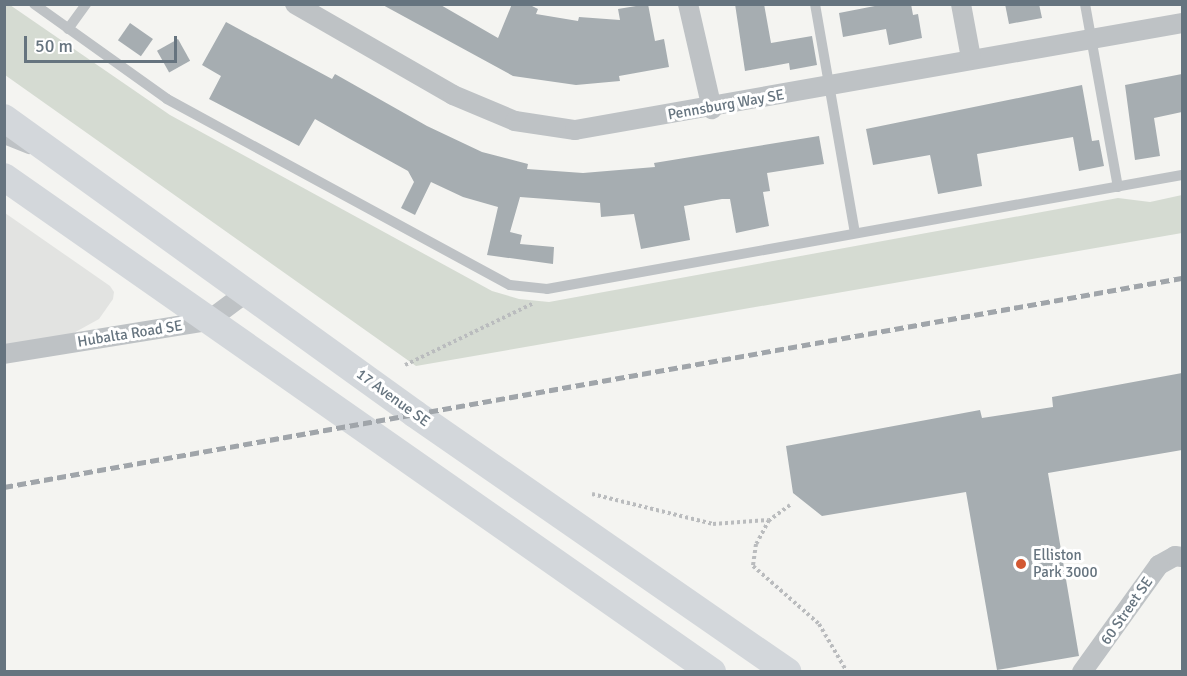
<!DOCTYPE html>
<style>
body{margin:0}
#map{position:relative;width:1187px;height:676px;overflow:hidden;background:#f4f4f1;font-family:Signika,sans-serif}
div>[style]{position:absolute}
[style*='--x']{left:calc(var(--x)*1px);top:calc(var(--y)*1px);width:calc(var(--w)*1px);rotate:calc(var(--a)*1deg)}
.built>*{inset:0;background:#e2e3e1}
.green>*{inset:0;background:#d5dbd2}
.building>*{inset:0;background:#a6adb1;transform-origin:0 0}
.path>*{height:4px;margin-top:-2px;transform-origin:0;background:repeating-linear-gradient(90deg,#babcbe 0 3px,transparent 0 6px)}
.service>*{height:10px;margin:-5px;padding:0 5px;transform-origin:5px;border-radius:5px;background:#bec2c5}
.minor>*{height:20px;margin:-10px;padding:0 10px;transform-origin:10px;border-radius:10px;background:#bec2c5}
.secondary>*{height:28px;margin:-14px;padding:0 14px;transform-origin:14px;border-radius:14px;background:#d3d7db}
.rail>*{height:4.5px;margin-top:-2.25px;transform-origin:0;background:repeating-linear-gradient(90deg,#a0a5aa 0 9px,transparent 0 13.5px)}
.dots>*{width:16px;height:16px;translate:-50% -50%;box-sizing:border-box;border:3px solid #fff;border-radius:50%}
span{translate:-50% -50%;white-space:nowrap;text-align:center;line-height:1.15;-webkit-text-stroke:6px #fff;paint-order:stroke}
.street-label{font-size:15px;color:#66747f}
.poi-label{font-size:15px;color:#66747f}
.left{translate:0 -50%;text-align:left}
.frame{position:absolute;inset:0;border:6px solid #66747f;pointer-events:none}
.scale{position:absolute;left:24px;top:36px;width:153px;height:27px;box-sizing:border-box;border:3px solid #66747f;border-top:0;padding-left:8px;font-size:18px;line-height:21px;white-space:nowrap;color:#66747f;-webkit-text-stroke:4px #fff;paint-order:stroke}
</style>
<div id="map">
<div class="built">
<i style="clip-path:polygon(5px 213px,110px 286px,114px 292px,113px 299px,99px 319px,50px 346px,5px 354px)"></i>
</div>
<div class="green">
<i style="clip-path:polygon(5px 4px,10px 5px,170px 115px,492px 291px,519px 299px,549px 302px,1118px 198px,1150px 202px,1182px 195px,1182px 233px,416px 366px,5px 75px)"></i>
</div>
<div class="building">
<i style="clip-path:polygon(381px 4px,439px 4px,498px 38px,512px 4px,528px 4px,538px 9px,536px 14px,578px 21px,579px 17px,620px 20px,618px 9px,648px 4px,655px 41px,664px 39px,669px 67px,619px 76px,620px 81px,576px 85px,513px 76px)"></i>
<i style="clip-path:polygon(735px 4px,764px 4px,771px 43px,812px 36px,817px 65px,790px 70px,789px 63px,745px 71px)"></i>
<i style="clip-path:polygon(885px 4px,911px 4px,913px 15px,918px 14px,922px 38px,889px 45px,886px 29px,843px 37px,839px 13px)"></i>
<i style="clip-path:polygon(1005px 4px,1039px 4px,1042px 18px,1009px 24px)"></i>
<i style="clip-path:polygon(226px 22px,332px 79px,335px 74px,427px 126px,482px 152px,528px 164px,527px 169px,583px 173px,655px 167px,654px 163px,819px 136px,824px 164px,767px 173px,770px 191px,763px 192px,769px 226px,736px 233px,730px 199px,722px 199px,684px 206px,690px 240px,641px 249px,634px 214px,601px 217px,600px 203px,520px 197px,510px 232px,522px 235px,520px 244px,554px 247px,553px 264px,487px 255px,498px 207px,463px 197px,431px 182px,415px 215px,401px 208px,414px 182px,408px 171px,350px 139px,315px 119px,299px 146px,209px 99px,221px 76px,202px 65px)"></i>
<i style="left:130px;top:23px;width:28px;height:21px;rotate:35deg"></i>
<i style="left:178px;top:39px;width:25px;height:24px;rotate:61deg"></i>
<i style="clip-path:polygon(1182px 74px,1182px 112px,1154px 118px,1160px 156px,1135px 160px,1125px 85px)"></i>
<i style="clip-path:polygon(1082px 85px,1092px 141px,1099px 140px,1104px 166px,1079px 171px,1073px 137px,977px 154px,982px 186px,938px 194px,930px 155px,873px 165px,866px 129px)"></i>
<i style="clip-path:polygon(1182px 373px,1182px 450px,1048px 473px,1079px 656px,997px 670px,966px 492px,822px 516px,793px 493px,786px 446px,980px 410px,982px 418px,1053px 407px,1052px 397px)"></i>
</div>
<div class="path">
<i style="--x:405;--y:365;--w:143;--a:-25.7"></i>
<i style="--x:592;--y:494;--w:125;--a:13.9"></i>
<i style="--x:713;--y:524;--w:55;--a:-4.2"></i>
<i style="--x:790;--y:505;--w:26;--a:144"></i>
<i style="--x:769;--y:520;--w:27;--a:118"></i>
<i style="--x:756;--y:544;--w:22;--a:98"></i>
<i style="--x:753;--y:566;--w:88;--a:41.3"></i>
<i style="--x:819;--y:624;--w:56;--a:59.7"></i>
</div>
<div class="service">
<i style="--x:34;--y:4;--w:163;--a:35.5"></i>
<i style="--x:167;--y:99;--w:390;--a:28.5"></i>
<i style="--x:510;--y:285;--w:37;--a:6"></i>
<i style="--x:547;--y:289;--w:645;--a:-10.18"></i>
<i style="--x:815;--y:4;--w:232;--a:80.1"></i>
<i style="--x:1085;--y:4;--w:186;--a:79.8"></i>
<i style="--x:68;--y:29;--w:31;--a:-54"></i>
<i style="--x:4;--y:139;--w:27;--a:22"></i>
</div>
<div class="minor">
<i style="--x:295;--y:4;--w:182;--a:29.9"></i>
<i style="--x:453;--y:95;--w:67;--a:22.8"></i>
<i style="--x:515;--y:121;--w:61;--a:8.5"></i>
<i style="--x:575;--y:130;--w:616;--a:-10"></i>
<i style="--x:688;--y:4;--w:108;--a:77.1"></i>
<i style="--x:961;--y:4;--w:55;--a:79.5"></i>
<i style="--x:4;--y:354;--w:207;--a:-9.2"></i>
<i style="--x:208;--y:321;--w:49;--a:-36.6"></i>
<i style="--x:1082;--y:672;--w:132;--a:-54.3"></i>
<i style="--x:1159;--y:565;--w:18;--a:-29"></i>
<i style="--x:1175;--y:556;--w:7;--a:8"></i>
</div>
<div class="secondary">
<i style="--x:4;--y:118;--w:506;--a:35.76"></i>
<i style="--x:415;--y:414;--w:453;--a:34.7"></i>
<i style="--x:4;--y:177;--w:864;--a:34.96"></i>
</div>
<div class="rail">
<i style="--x:4;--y:487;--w:1196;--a:-10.06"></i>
</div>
<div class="dots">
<i style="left:1021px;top:564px;background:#d35832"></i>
</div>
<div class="street-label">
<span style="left:726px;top:105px;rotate:-10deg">Pennsburg Way SE</span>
<span style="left:130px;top:334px;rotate:-9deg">Hubalta Road SE</span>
<span style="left:393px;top:398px;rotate:36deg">17 Avenue SE</span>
<span style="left:1127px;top:611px;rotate:-55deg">60 Street SE</span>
</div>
<div class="poi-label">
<span class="left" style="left:1033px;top:564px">Elliston<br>Park 3000</span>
</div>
<div class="frame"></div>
<div class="scale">50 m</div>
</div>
